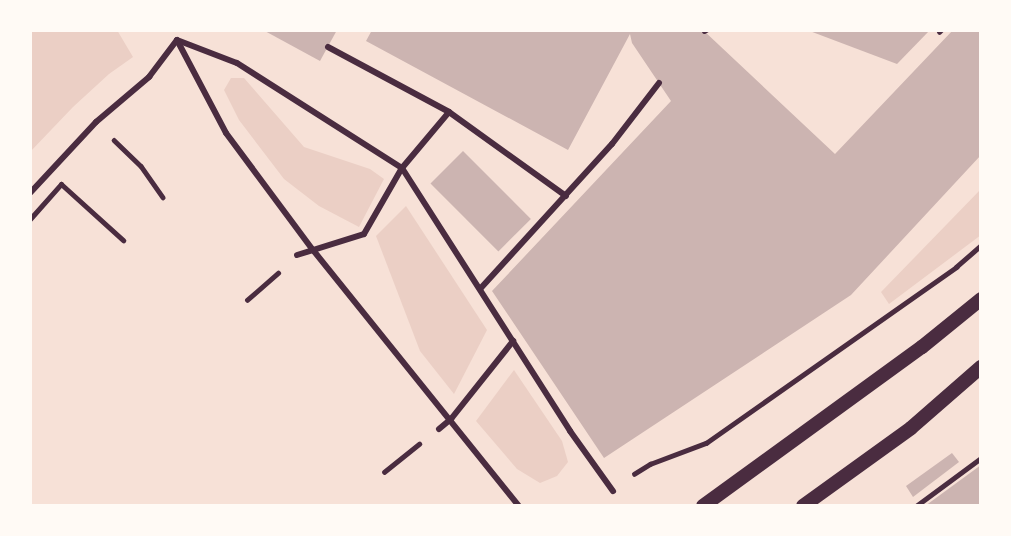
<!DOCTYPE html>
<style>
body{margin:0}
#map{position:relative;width:1011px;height:536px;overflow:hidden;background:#f7e1d7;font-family:Raleway,sans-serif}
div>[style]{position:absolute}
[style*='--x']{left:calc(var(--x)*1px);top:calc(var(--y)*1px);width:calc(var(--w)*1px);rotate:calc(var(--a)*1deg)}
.green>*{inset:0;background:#ebcfc5}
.building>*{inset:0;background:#ccb4b1;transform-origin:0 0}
.path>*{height:4.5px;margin:-2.25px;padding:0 2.25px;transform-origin:2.25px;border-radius:2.25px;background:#4a2c40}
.service>*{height:5px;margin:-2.5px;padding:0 2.5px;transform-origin:2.5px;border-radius:2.5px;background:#4a2c40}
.pedestrian>*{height:6px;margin:-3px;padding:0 3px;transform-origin:3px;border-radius:3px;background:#4a2c40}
.secondary>*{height:14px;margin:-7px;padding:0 7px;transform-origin:7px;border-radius:7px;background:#4a2c40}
span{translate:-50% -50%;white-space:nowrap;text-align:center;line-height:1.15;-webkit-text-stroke:5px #fffaf5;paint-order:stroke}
.frame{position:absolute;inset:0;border:32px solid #fffaf5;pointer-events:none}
</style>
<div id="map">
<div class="green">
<i style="clip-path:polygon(30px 30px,117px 30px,133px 57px,109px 74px,73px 107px,30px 152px)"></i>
<i style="clip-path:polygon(231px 78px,244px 78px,304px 147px,370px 169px,384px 179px,359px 227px,319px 206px,284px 179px,239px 120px,224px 90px)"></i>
<i style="clip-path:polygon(981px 189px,981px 235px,889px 304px,881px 292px)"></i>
<i style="clip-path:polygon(406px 206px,487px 330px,454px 394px,420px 351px,376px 236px)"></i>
<i style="clip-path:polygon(514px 370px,562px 441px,568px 462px,557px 476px,540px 483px,517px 469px,476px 421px)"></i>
</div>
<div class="building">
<i style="clip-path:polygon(263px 30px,337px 30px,320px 61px)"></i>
<i style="clip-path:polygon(372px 30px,703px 30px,835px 154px,953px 30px,980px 30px,981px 155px,851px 295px,604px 458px,492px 291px,671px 101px,632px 43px,630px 34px,568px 150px,366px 41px)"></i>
<i style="clip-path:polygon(807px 30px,930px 30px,897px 64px)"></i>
<i style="left:463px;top:151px;width:96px;height:46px;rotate:45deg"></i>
<i style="clip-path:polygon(952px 453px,959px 462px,913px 497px,906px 486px)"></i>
<i style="clip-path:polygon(981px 465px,981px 506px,925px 506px)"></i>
</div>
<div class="path">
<i style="--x:939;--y:32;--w:3;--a:-45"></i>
<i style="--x:114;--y:140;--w:37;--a:44"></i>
<i style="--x:141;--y:166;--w:38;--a:55"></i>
<i style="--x:247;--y:300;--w:41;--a:-41.1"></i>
<i style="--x:384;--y:472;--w:45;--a:-38.7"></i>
<i style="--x:634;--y:474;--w:19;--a:-32"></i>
<i style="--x:650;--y:464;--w:60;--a:-20.6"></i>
<i style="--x:706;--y:443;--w:306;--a:-35.1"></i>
<i style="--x:956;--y:267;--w:33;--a:-41"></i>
<i style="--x:916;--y:506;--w:81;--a:-36.4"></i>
</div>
<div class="service">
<i style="--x:704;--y:31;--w:2;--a:-27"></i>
<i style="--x:30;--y:219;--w:47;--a:-48.5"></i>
<i style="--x:61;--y:184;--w:84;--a:42.1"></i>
</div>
<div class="pedestrian">
<i style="--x:177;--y:40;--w:64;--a:21"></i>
<i style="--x:237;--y:63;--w:196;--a:32.5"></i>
<i style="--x:402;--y:168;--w:312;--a:57.4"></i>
<i style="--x:570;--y:431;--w:74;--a:54.4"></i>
<i style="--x:177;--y:40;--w:105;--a:62.2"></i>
<i style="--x:226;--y:133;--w:146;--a:53.4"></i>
<i style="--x:313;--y:250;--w:329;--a:51.2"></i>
<i style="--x:328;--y:47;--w:137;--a:28.2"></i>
<i style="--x:30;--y:193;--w:97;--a:-47.1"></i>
<i style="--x:96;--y:122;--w:70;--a:-40.3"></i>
<i style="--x:149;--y:77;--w:46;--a:-52.9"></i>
<i style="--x:297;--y:255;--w:70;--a:-17.4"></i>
<i style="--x:364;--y:234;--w:76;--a:-60.1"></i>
<i style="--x:402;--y:168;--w:73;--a:-50"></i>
<i style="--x:449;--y:112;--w:144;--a:35.7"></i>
<i style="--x:480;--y:289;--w:196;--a:-47.7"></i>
<i style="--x:612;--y:144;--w:77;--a:-52.4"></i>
<i style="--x:439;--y:429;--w:16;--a:-40"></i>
<i style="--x:451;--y:419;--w:100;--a:-51.5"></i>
</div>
<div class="secondary">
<i style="--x:703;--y:506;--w:271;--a:-36"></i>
<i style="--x:922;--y:347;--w:76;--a:-39.1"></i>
<i style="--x:803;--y:506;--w:133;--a:-35.8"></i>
<i style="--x:911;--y:428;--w:93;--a:-41.1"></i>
</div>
<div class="frame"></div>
</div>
